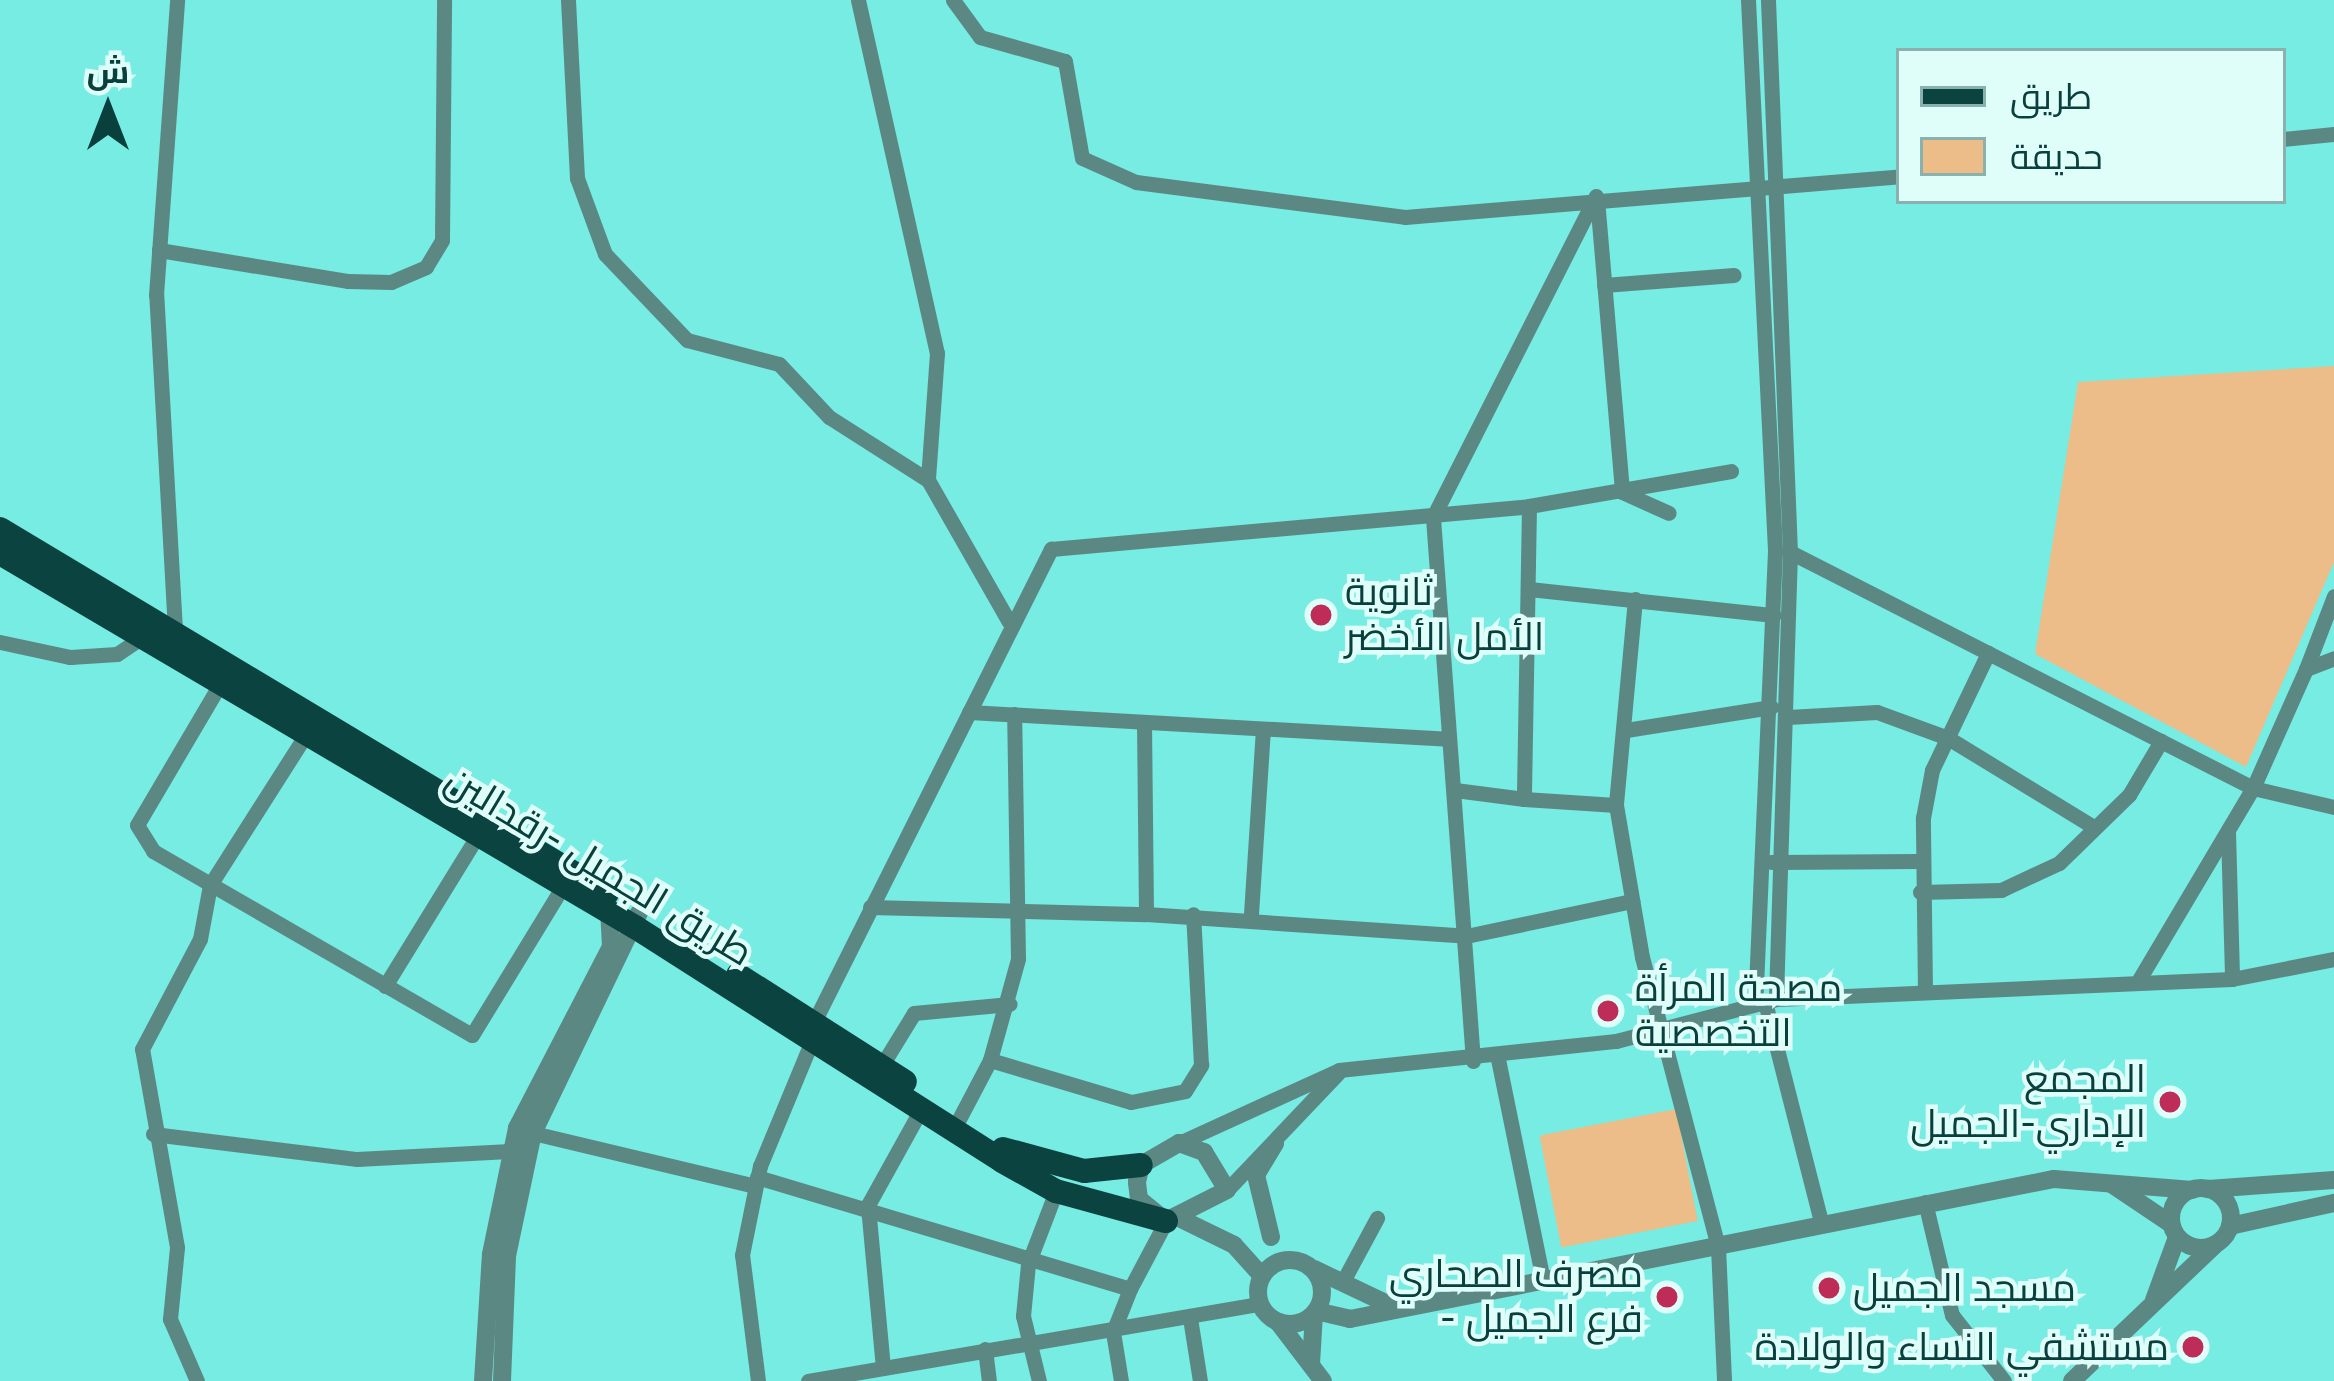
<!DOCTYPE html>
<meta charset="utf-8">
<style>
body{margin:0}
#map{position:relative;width:2334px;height:1381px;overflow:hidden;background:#76ece3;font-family:"Fira Sans",Cairo,sans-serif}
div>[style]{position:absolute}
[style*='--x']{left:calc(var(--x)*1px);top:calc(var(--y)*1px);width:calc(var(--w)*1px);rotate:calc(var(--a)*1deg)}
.green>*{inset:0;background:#ecbd88;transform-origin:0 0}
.minor>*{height:15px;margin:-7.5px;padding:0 7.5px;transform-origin:7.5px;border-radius:7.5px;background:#5c8884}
.tertiary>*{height:18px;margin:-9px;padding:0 9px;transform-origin:9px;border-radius:9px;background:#5c8884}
.tertiary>.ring{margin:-9px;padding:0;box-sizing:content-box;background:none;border:18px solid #5c8884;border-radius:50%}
.primary>*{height:24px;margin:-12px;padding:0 12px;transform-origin:12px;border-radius:12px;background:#0b4340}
.dots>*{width:33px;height:33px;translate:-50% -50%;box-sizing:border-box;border:6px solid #dffefa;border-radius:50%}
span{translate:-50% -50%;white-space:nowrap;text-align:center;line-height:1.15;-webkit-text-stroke:9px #dffefa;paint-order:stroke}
.poi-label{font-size:39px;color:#09403d}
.left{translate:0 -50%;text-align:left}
.right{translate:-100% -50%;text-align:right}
.street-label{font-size:39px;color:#09403d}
.legend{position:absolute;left:1896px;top:48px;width:390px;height:156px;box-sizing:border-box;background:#dffefa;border:3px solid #89b2ae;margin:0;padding:15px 21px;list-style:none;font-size:36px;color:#09403d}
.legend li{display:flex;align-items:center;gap:24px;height:60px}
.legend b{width:60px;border:3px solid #89b2ae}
.north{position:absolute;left:48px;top:48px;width:120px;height:120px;-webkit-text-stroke:9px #dffefa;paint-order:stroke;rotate:0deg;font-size:33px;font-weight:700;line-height:48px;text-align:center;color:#09403d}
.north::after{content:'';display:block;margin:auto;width:42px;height:54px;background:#09403d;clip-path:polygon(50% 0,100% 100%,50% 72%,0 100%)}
</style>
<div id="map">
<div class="green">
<i style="clip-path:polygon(2334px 366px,2334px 562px,2246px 767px,2035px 654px,2078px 382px)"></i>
<i style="left:1676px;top:1109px;width:114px;height:139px;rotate:79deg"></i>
</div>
<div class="minor">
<i style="--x:568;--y:0;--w:178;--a:87.1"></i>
<i style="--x:577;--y:178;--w:81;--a:69.8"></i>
<i style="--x:605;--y:254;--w:119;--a:46.4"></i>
<i style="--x:687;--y:340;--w:95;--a:14.6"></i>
<i style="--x:779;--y:364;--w:73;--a:46.7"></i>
<i style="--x:829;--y:417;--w:117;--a:32.5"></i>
<i style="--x:858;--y:0;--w:362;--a:77.4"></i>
<i style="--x:937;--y:353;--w:127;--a:94.1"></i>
<i style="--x:928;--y:480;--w:163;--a:60.3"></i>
<i style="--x:953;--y:0;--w:46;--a:53.9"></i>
<i style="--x:980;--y:37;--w:88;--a:15.8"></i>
<i style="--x:1065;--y:61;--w:98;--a:80.1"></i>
<i style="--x:1082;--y:158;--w:59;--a:24"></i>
<i style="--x:1136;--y:182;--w:271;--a:7.4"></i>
<i style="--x:1405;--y:217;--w:496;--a:-4.7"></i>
<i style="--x:1748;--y:0;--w:552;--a:87.19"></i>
<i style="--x:1775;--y:551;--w:453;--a:92.5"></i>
<i style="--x:1768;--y:0;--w:552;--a:87.72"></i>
<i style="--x:1790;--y:552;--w:447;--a:91.8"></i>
<i style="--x:2283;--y:139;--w:51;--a:-5.6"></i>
<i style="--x:1597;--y:199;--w:294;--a:85.1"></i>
<i style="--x:1622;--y:492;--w:51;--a:24.1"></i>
<i style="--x:159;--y:250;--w:192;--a:9.3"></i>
<i style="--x:348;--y:281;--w:43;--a:1.3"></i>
<i style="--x:391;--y:282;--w:38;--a:-23"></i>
<i style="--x:426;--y:267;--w:31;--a:-59"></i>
<i style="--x:442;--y:240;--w:240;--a:-89.5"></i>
<i style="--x:1604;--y:285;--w:130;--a:-4.4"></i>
<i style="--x:1529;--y:506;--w:293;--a:91"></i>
<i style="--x:1524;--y:799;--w:92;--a:3.7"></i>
<i style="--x:1790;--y:552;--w:520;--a:27.01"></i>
<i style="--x:2253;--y:788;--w:83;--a:13.2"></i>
<i style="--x:1529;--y:589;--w:246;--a:6.1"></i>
<i style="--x:1635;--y:599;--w:207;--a:95.3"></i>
<i style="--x:1616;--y:805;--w:154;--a:80.3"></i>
<i style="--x:1642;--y:957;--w:300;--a:75.3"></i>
<i style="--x:1718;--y:1247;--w:134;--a:87.4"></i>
<i style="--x:175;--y:630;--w:336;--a:-93.2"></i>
<i style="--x:156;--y:295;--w:296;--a:-85.9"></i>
<i style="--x:0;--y:642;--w:72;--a:12.1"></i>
<i style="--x:70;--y:657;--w:47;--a:-3.7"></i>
<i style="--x:117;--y:654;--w:34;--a:-34"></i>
<i style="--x:2306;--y:669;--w:78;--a:-69"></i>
<i style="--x:223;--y:679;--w:169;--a:120.5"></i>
<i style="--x:137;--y:825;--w:31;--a:58"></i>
<i style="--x:153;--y:851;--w:368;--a:30"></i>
<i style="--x:472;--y:1035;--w:175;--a:-58.6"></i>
<i style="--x:969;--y:712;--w:479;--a:3.2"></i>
<i style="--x:1788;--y:717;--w:89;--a:-3.2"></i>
<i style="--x:1877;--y:712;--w:76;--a:20.1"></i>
<i style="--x:1948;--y:738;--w:169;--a:31.4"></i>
<i style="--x:1144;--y:722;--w:192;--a:89.4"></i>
<i style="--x:1146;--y:914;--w:321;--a:3.9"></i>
<i style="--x:1466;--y:936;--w:170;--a:-11.9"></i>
<i style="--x:1626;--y:730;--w:147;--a:-9"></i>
<i style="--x:1455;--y:790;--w:70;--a:7.4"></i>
<i style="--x:2228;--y:832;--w:147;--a:88.4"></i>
<i style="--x:1771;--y:862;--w:147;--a:-0.4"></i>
<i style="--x:1920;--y:892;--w:81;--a:-1.4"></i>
<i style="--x:2001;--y:890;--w:64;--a:-25"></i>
<i style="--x:2059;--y:863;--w:98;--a:-44.2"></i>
<i style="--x:2129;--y:795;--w:63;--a:-59.3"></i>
<i style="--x:870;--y:907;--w:276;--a:1.5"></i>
<i style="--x:1251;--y:914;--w:184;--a:-86.3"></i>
<i style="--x:2137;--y:983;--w:227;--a:-59.3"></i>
<i style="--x:2253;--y:788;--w:130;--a:-66"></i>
<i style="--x:2306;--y:669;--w:30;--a:-21"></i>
<i style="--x:385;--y:986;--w:180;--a:-58.4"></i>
<i style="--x:1925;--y:992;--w:174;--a:-90.7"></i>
<i style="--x:1923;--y:818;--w:49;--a:-79.4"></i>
<i style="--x:1932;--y:770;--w:130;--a:-64.4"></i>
<i style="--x:1765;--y:1002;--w:227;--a:75.7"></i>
<i style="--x:816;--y:1018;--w:525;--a:-63.39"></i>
<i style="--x:1051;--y:549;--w:480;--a:-5.1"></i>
<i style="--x:1529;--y:506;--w:205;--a:-9.8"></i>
<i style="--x:1498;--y:1059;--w:221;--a:78.5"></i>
<i style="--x:990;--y:1060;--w:147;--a:16.6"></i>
<i style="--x:1131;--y:1102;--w:55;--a:-11.5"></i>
<i style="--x:1185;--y:1091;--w:31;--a:-58"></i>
<i style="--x:1201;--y:1065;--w:151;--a:-93"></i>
<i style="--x:1473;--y:1061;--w:545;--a:-94.21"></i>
<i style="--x:1433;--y:517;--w:360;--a:-63.1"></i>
<i style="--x:882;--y:1065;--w:61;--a:-58.4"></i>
<i style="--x:914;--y:1013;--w:96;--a:-5.4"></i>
<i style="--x:958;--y:1121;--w:69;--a:-62.3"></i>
<i style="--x:990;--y:1060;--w:105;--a:-74.5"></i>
<i style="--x:1018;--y:959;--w:245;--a:-90.9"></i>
<i style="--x:533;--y:1133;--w:228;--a:13.4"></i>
<i style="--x:153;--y:1134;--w:206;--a:7"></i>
<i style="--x:357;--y:1159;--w:155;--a:-3"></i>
<i style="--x:1179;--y:1143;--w:176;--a:-24.5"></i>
<i style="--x:1339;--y:1070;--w:279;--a:-6"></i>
<i style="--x:1616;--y:1041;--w:165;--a:-14.7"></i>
<i style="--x:1776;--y:999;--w:456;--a:-2.5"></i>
<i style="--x:2232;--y:979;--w:104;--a:-11.1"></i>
<i style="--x:757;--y:1177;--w:389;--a:16.7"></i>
<i style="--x:1130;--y:1289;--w:46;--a:111.6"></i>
<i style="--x:1113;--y:1332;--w:50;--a:80.7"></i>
<i style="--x:1227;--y:1190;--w:161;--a:-46.5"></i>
<i style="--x:1925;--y:1202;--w:116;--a:76.6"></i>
<i style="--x:1952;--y:1315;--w:84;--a:51.8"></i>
<i style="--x:1342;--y:1283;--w:74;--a:-61.7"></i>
<i style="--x:1130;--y:1289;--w:77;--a:-62.1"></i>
<i style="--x:1190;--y:1318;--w:64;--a:81"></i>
<i style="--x:985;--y:1349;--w:32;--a:83"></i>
<i style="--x:883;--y:1368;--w:164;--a:-95.3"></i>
<i style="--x:868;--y:1205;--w:107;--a:-61"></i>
<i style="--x:197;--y:1381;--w:68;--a:-113.5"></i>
<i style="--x:170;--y:1319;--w:72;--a:-84.4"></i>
<i style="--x:177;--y:1247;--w:201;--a:-100"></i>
<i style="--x:142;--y:1049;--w:124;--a:-62.2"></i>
<i style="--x:200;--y:939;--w:55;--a:-79.5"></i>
<i style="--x:210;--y:885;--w:183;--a:-57.5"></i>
<i style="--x:758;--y:1381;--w:127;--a:-97.2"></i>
<i style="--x:742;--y:1255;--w:91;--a:-78.6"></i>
<i style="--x:760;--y:1166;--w:139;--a:-67.5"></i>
<i style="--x:808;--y:1381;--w:459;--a:-9.7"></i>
<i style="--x:1039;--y:1381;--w:67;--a:-103.8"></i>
<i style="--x:1023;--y:1316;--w:52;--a:-84.5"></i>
<i style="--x:1028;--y:1264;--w:78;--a:-69"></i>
</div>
<div class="tertiary">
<i style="--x:1179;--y:1143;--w:27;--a:20"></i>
<i style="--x:1204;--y:1152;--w:44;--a:58.8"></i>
<i style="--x:1227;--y:1190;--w:68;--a:153.1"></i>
<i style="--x:1166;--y:1221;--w:35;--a:-141"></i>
<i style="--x:1139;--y:1199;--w:17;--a:-97"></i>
<i style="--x:1137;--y:1182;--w:17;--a:-77"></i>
<i style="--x:1141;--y:1165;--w:44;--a:-30.1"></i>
<i style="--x:2113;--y:1185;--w:70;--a:33.9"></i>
<i class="ring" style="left:2171px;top:1188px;width:42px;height:42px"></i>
<i style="--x:2208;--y:1189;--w:126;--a:-4.1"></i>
<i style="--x:1181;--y:1219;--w:59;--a:26.1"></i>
<i style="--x:1234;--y:1245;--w:42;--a:47.9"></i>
<i style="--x:2230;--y:1226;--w:107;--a:-12.5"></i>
<i style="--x:1271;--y:1237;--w:64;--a:-103.6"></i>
<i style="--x:1256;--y:1175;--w:37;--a:-59"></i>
<i class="ring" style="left:1258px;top:1260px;width:46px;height:46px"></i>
<i style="--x:1314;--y:1269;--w:91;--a:25.4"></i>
<i style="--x:2154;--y:1300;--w:67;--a:-69.9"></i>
<i style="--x:1316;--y:1311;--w:35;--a:13"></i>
<i style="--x:1350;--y:1319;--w:718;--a:-11.25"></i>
<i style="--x:2054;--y:1179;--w:139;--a:4.5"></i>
<i style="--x:1278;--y:1322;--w:74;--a:52.7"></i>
<i style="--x:1311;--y:1364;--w:50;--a:-86.6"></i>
<i style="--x:483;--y:1381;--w:127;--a:-86.4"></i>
<i style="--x:491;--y:1254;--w:129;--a:-78.3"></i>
<i style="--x:517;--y:1128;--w:204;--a:-62.6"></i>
<i style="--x:611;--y:947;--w:35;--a:-93"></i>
<i style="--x:502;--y:1381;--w:125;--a:-87.7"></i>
<i style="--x:507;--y:1256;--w:126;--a:-78.1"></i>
<i style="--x:533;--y:1133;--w:244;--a:-64.3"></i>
<i style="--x:2072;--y:1381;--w:197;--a:-43.6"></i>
</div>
<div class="primary">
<i style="--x:0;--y:529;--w:708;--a:30.95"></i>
<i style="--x:0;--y:553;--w:737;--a:30.5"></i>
<i style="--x:635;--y:927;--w:435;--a:32.5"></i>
<i style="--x:1002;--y:1161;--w:62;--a:29.1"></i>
<i style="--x:1056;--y:1191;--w:114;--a:15.3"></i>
<i style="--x:738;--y:975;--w:198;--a:32.6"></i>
<i style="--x:1003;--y:1149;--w:84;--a:15.2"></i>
<i style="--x:1084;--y:1171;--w:57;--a:-6"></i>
</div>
<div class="dots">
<i style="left:1321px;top:615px;background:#bd2d58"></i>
<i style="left:1608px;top:1011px;background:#bd2d58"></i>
<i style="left:2170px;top:1102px;background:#bd2d58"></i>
<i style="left:1829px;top:1288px;background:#bd2d58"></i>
<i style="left:1667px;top:1297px;background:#bd2d58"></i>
<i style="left:2193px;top:1347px;background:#bd2d58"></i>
</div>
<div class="poi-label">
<span class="left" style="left:1345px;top:615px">ثانوية<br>الأمل الأخضر</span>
<span class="left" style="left:1635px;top:1011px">مصحة المرأة<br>التخصصية</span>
<span class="right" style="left:2146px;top:1102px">المجمع<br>الإداري-الجميل</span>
<span class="right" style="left:1643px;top:1297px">مصرف الصحاري<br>- فرع الجميل</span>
<span class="left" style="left:1853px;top:1288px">مسجد الجميل</span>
<span class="right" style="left:2169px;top:1347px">مستشفي النساء والولادة</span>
</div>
<div class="street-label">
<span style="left:599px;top:866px;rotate:31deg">طريق الجميل -رقدالين</span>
</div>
<ul class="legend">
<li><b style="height:15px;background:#0b4340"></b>طريق</li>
<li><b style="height:33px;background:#ecbd88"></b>حديقة</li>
</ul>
<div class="north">ش</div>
</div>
